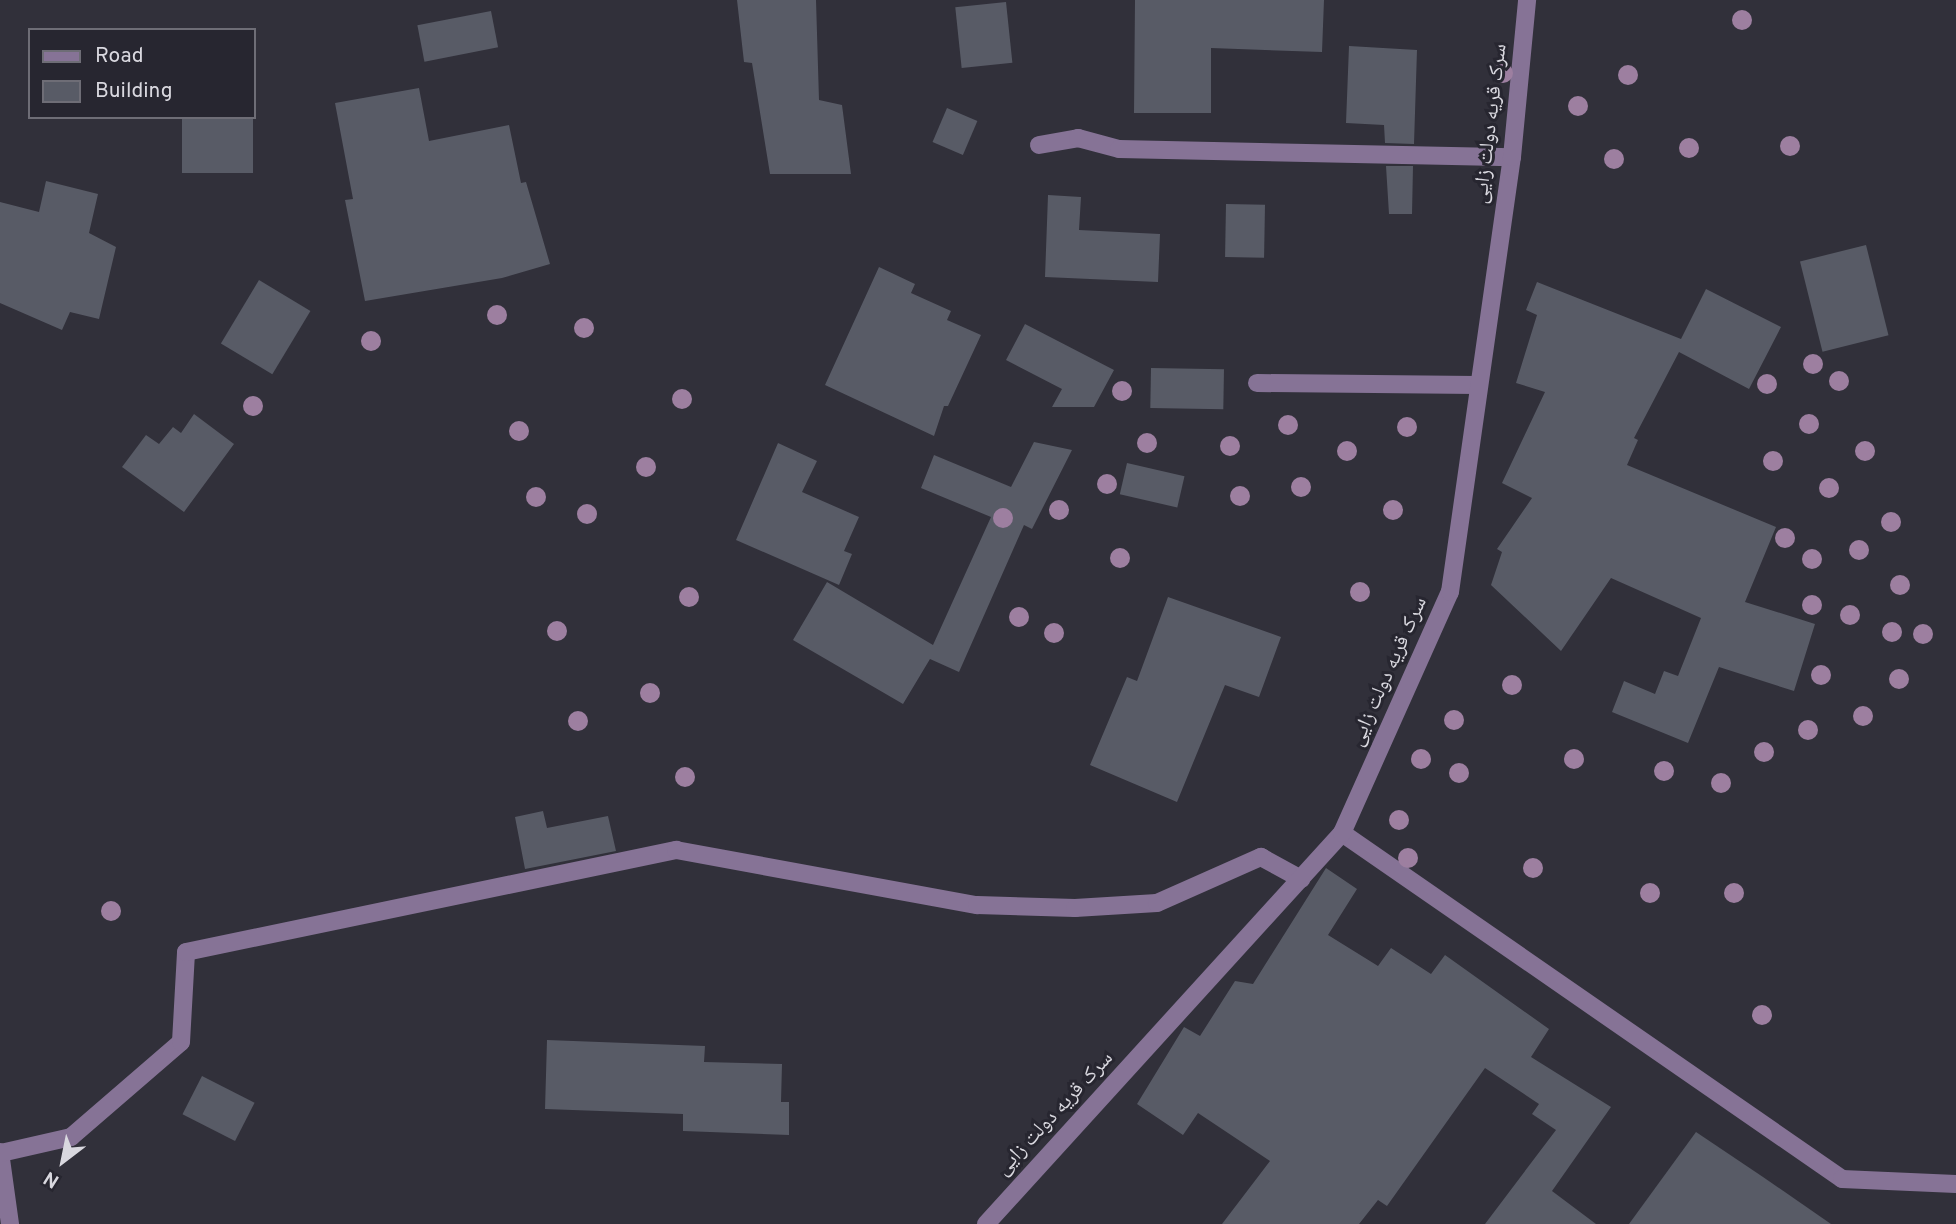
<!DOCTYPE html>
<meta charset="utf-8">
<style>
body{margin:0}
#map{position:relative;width:1956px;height:1224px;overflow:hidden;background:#31303a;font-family:Overpass,"Noto Naskh Arabic",sans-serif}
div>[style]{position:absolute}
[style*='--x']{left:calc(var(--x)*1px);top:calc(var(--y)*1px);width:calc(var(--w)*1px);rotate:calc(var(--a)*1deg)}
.building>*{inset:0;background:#585b66;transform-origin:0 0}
.minor>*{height:18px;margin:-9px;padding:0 9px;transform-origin:9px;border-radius:9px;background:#867396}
.trees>*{width:20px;height:20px;margin:-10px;border-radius:50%;background:#9d7fa0}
span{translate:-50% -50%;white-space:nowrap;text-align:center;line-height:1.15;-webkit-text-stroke:6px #272630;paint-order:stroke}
.street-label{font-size:21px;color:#d9d8df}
.legend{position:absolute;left:28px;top:28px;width:228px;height:91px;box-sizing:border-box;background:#272630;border:2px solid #6e6d76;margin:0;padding:9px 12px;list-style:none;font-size:21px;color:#d9d8df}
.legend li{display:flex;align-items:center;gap:14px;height:35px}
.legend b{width:35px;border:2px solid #6e6d76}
.north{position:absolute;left:28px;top:1126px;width:70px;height:70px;-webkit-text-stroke:5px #272630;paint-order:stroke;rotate:212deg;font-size:19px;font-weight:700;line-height:28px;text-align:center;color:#d9d8df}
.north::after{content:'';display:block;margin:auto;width:24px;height:32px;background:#d9d8df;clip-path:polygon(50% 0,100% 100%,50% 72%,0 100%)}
</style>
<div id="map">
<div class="building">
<i style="clip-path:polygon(737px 0,816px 0,819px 100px,842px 105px,851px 174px,770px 174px,752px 63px,744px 62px)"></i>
<i style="clip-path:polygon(1135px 0,1324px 0,1322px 52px,1211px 48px,1211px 113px,1134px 113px)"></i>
<i style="left:1006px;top:2px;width:61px;height:51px;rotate:84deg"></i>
<i style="left:491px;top:11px;width:37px;height:75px;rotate:79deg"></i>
<i style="clip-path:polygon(1349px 46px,1417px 50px,1414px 144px,1385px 143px,1384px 125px,1346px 123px)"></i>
<i style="clip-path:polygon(419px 88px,429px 141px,509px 125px,521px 183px,526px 182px,550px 264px,502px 278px,365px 301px,345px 200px,353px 199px,335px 103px)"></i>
<i style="left:947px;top:108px;width:33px;height:37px;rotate:23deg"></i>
<i style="left:182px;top:117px;width:71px;height:56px"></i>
<i style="clip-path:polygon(1386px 166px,1413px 166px,1412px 214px,1389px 214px)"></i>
<i style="clip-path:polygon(46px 181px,98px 194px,89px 233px,116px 247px,99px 319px,70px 312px,62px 330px,0 303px,0 202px,39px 212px)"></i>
<i style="clip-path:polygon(1048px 195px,1081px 197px,1079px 230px,1160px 234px,1158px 282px,1045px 277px)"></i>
<i style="left:1226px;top:204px;width:39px;height:53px;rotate:1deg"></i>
<i style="left:1866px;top:245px;width:93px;height:68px;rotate:76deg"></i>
<i style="clip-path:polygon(879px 267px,915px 284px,911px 293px,951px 311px,947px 320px,981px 335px,948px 406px,944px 406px,934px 436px,825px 385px)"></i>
<i style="left:259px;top:280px;width:60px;height:74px;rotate:31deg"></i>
<i style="clip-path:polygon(1537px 282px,1681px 339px,1706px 289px,1781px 327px,1749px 389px,1679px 352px,1634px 438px,1638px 440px,1627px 465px,1776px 527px,1745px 602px,1815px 624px,1794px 691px,1719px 667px,1688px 743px,1612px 712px,1624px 681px,1655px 694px,1664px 671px,1678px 676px,1701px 618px,1611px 578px,1561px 651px,1491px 585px,1502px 552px,1497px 549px,1532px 498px,1502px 483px,1545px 392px,1516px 383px,1537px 315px,1526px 310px)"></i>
<i style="clip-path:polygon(1025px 324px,1114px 370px,1094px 407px,1052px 407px,1062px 389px,1006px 360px)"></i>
<i style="left:1151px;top:368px;width:73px;height:40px;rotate:1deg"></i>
<i style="clip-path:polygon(194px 414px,234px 444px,184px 512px,122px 467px,146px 435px,159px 444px,173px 427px,181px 433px)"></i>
<i style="clip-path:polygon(1034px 442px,1072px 450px,1032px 529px,1024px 525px,959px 672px,930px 659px,903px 704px,793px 640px,827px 582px,933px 645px,991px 517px,921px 488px,934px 455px,1011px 487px)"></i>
<i style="clip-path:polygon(778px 443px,817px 461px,802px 492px,859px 517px,844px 551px,852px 554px,839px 585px,736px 540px)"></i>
<i style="left:1127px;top:463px;width:59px;height:32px;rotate:13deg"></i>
<i style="clip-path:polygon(1168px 597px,1281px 637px,1259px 697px,1225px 685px,1177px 802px,1090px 765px,1127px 677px,1137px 681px)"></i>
<i style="clip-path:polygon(543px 811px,547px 828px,608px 816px,616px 851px,525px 869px,515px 817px)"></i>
<i style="clip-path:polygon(1326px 868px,1357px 889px,1328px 935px,1378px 966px,1391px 948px,1431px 974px,1445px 955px,1549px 1029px,1531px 1057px,1611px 1107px,1552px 1191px,1596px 1224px,1485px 1224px,1556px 1130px,1532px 1114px,1539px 1104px,1485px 1068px,1387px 1206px,1378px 1200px,1359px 1224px,1222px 1224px,1270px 1161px,1198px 1113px,1183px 1135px,1137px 1104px,1184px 1027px,1200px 1036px,1235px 981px,1253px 984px)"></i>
<i style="clip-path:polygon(547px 1040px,705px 1046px,704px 1062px,782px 1064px,781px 1102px,789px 1102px,789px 1135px,683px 1131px,683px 1114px,545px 1109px)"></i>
<i style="left:202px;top:1076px;width:59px;height:43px;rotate:27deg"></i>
<i style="clip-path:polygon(1696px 1132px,1763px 1177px,1831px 1224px,1629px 1224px)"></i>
</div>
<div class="minor">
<i style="--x:1039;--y:145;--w:40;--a:-10"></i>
<i style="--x:1078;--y:138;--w:42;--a:15"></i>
<i style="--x:1119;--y:149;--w:393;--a:1.2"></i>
<i style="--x:1257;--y:383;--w:220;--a:0.5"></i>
<i style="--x:1342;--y:833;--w:608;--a:34.68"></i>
<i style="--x:1842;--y:1179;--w:114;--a:2.5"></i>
<i style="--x:0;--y:1152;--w:73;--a:82.1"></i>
<i style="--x:1;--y:1153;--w:72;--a:-12.9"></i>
<i style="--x:71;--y:1137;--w:145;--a:-40.8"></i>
<i style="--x:181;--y:1042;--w:90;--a:-86.8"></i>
<i style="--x:186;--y:952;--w:501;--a:-11.76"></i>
<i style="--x:676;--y:850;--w:306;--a:10.4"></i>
<i style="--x:977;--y:905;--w:98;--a:1.8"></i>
<i style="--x:1075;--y:908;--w:82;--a:-3.5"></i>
<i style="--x:1157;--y:903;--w:114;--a:-23.9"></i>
<i style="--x:1261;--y:857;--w:46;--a:28.8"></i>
<i style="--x:986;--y:1224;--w:529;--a:-47.68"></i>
<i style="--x:1342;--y:833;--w:264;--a:-65.9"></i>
<i style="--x:1450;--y:592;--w:439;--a:-81.9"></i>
<i style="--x:1512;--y:157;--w:158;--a:-84.5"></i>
</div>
<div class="trees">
<i style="left:1742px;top:20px"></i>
<i style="left:1503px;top:73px"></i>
<i style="left:1628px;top:75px"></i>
<i style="left:1578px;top:106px"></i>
<i style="left:1790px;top:146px"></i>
<i style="left:1689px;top:148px"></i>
<i style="left:1614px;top:159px"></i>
<i style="left:497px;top:315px"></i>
<i style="left:584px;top:328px"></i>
<i style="left:371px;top:341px"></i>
<i style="left:1813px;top:364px"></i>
<i style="left:1839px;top:381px"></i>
<i style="left:1767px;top:384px"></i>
<i style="left:1122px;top:391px"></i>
<i style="left:682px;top:399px"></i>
<i style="left:253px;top:406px"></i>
<i style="left:1809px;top:424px"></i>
<i style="left:1288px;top:425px"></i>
<i style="left:1407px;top:427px"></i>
<i style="left:519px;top:431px"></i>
<i style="left:1147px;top:443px"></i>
<i style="left:1230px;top:446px"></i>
<i style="left:1347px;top:451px"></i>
<i style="left:1865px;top:451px"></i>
<i style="left:1773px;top:461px"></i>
<i style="left:646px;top:467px"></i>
<i style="left:1107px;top:484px"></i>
<i style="left:1301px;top:487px"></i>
<i style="left:1829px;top:488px"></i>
<i style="left:1240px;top:496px"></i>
<i style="left:536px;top:497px"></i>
<i style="left:1059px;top:510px"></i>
<i style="left:1393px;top:510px"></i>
<i style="left:587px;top:514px"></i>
<i style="left:1003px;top:518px"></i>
<i style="left:1891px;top:522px"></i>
<i style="left:1785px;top:538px"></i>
<i style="left:1859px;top:550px"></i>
<i style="left:1120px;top:558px"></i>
<i style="left:1812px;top:559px"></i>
<i style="left:1900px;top:585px"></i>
<i style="left:1360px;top:592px"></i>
<i style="left:689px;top:597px"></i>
<i style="left:1812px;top:605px"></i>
<i style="left:1850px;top:615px"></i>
<i style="left:1019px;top:617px"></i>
<i style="left:557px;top:631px"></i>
<i style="left:1892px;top:632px"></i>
<i style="left:1054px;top:633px"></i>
<i style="left:1923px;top:634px"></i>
<i style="left:1821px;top:675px"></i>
<i style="left:1899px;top:679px"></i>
<i style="left:1512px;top:685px"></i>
<i style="left:650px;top:693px"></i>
<i style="left:1863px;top:716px"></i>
<i style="left:1454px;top:720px"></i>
<i style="left:578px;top:721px"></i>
<i style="left:1808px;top:730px"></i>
<i style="left:1764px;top:752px"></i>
<i style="left:1421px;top:759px"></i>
<i style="left:1574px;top:759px"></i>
<i style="left:1664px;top:771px"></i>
<i style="left:1459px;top:773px"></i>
<i style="left:685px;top:777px"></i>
<i style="left:1721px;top:783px"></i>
<i style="left:1399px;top:820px"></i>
<i style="left:1408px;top:858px"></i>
<i style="left:1533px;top:868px"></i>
<i style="left:1650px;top:893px"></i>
<i style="left:1734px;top:893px"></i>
<i style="left:111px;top:911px"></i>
<i style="left:1762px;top:1015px"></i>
</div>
<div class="street-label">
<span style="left:1491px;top:124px;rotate:-83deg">سرک قریه دولت زایی</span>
<span style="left:1389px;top:672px;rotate:-66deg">سرک قریه دولت زایی</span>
<span style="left:1055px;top:1114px;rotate:-47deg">سرک قریه دولت زایی</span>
</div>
<ul class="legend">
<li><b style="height:9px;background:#867396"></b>Road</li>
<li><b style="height:19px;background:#585b66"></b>Building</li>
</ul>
<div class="north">N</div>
</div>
